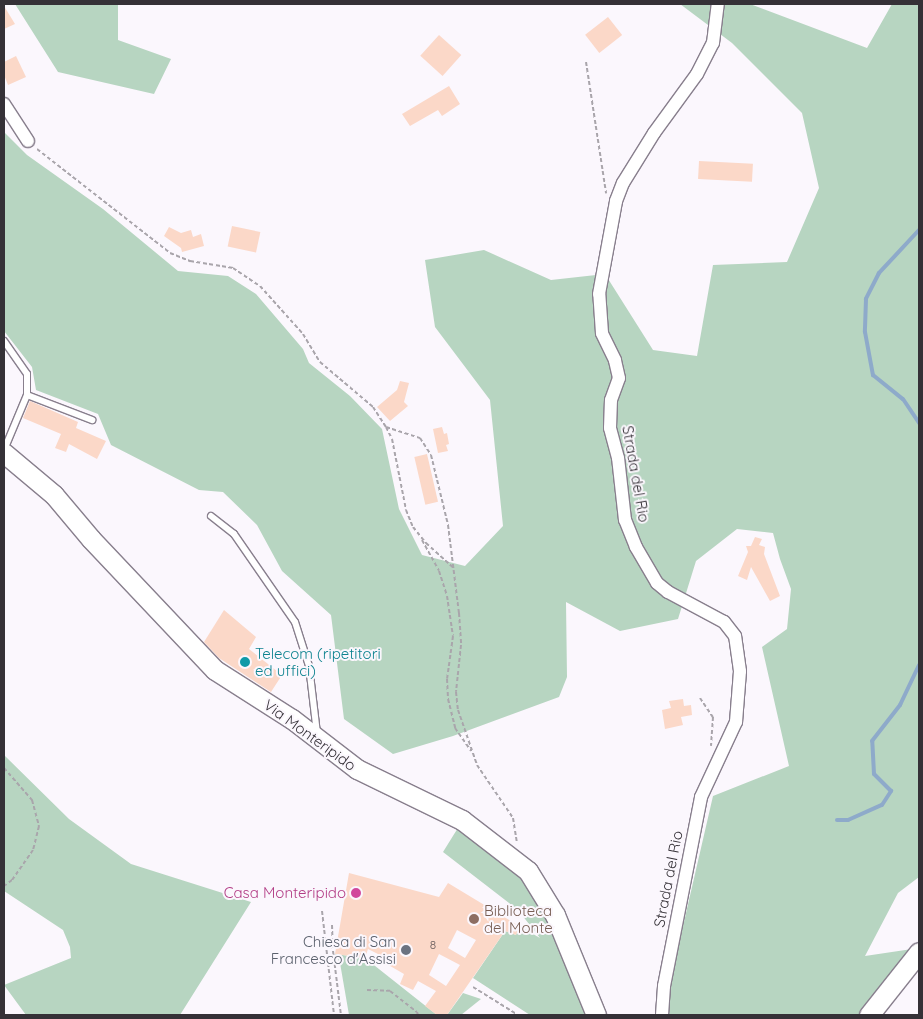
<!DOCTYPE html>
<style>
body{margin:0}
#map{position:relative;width:923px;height:1019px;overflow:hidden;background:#fbf7fd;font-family:Quicksand,sans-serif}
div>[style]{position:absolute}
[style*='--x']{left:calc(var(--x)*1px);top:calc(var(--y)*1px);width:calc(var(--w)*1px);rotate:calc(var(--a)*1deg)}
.green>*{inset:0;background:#b7d5c1}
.stream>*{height:4px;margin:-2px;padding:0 2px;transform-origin:2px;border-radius:2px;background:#8eaaca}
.building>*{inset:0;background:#fbd8c8;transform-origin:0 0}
.path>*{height:2px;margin-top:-1px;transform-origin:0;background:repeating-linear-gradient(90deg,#a9a5ab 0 4px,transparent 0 6.5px)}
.roads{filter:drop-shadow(1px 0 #887f8d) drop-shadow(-1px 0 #887f8d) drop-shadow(0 1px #887f8d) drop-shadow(0 -1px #887f8d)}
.lane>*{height:6px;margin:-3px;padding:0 3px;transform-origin:3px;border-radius:3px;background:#fff}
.street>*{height:12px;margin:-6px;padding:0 6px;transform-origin:6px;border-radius:6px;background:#fff}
.secondary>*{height:19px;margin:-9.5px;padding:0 9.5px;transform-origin:9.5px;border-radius:9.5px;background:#fff}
.dots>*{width:14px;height:14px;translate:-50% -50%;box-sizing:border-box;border:2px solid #fbf7fd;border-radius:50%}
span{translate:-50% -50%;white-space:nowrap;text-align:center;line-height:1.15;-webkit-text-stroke:4px #fbf7fd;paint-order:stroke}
.number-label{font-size:12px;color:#665b5b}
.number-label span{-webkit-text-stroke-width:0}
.street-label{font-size:15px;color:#353137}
.culture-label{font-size:15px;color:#0d838f}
.left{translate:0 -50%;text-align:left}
.hotel-label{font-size:15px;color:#b23c85}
.right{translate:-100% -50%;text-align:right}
.education-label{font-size:15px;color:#785e54}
.worship-label{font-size:15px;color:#5b616d}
.frame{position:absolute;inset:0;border:5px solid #353137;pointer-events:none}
</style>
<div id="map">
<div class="green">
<i style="clip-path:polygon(15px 4px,118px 4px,118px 40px,171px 59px,154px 94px,58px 72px)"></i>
<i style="clip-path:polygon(680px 4px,750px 4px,867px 48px,892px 4px,919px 4px,919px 877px,898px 893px,865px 956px,912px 949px,859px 1015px,662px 1015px,664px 986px,680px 939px,713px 796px,789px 766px,762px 647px,787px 629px,791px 589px,780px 559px,773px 533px,737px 529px,696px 561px,678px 619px,620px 631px,566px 602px,567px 677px,559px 697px,453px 736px,393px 754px,344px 719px,331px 615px,282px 571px,257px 525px,223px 492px,199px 490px,111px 445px,98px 414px,36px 390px,32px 367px,4px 331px,4px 132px,27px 155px,103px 209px,178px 271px,228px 276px,256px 294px,303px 349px,309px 363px,350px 396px,382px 429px,399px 509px,422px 555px,465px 566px,503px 526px,490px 400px,435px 327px,425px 260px,484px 250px,551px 280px,605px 274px,653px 350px,697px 356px,713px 265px,787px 262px,819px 188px,802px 113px,732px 43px)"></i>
<i style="clip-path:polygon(4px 755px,69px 819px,131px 864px,251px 902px,180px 1015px,26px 1015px,4px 985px,71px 958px,70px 947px,63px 930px,4px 891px)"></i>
<i style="clip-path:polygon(461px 823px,526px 873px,592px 1015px,530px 1015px,473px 978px,505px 931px,516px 935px,519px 926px,540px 938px,518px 910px,443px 852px)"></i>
<i style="clip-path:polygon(335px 954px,365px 958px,437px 1015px,349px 1015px,340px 963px)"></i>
<i style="clip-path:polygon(463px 993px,481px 999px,461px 1015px,447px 1015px)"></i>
</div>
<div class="stream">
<i style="--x:919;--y:230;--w:59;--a:132.9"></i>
<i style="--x:879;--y:273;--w:29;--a:117"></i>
<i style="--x:866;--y:299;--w:33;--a:92"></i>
<i style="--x:865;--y:332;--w:44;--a:79.5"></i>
<i style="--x:873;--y:375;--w:38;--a:39"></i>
<i style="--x:903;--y:399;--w:29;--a:56"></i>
<i style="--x:837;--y:820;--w:11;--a:0"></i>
<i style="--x:848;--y:820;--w:37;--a:-24"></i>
<i style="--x:882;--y:805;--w:17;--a:-57"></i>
<i style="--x:891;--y:791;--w:24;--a:-135"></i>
<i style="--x:874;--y:774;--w:33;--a:-93"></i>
<i style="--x:872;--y:741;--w:46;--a:-52.1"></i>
<i style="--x:900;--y:705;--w:44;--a:-64.6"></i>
</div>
<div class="building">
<i style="clip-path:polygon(4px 6px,15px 24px,4px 29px)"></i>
<i style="left:608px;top:17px;width:23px;height:29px;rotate:52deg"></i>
<i style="left:439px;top:35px;width:30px;height:28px;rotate:42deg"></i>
<i style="clip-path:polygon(16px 56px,26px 77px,8px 85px,4px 75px,4px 62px)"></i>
<i style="clip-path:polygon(449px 86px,460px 104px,442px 116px,438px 110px,410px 126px,402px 114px)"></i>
<i style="left:699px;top:161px;width:54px;height:18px;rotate:3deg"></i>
<i style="left:232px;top:226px;width:29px;height:21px;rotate:12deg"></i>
<i style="clip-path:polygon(169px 227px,181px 233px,191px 230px,193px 237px,201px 234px,204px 246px,182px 252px,181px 248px,164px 236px)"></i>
<i style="clip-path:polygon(400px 381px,409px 383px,404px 402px,408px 406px,390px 421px,377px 407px,397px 390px)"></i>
<i style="clip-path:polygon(30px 401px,78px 422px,76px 428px,106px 441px,97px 459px,69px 444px,66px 452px,55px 448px,61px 434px,23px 418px)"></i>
<i style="clip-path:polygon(442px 427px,444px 434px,447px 433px,449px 444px,446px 445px,448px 451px,438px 453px,433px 429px)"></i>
<i style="left:427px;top:454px;width:49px;height:13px;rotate:77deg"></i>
<i style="clip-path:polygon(755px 537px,762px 539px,759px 545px,765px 547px,764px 554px,780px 596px,770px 601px,751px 567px,747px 580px,738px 576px,748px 552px,746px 546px,751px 546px)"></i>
<i style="clip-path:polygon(224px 610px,256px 637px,249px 649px,282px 675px,271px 692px,219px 658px,204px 642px)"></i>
<i style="clip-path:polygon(683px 699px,684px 706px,691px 705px,692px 715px,681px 717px,683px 725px,665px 729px,662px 710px,671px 708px,669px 701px)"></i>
<i style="clip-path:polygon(evenodd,349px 873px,439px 897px,448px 883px,519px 926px,516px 935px,505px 931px,447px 1015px,437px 1015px,425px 1006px,436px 991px,418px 981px,413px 990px,400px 984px,404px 974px,385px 963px,386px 958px,368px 949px,365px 958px,335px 954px,349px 873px,457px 930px,476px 940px,465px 958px,448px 948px,457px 930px,349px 873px,439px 954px,460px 965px,446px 986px,429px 975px,439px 954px)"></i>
</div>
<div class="path">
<i style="--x:586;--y:62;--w:133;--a:81.3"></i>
<i style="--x:37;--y:149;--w:169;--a:38"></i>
<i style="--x:170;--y:253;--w:22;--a:22"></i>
<i style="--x:190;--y:261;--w:44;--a:9.2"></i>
<i style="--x:233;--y:268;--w:32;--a:34"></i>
<i style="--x:260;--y:286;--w:64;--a:48.1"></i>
<i style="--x:303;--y:334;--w:33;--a:59"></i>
<i style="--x:320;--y:362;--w:70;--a:40.3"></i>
<i style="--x:373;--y:407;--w:24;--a:57"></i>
<i style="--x:386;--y:427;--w:13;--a:63"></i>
<i style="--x:392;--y:439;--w:72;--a:78.8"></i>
<i style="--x:406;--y:510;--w:18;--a:68"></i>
<i style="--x:413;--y:527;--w:21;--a:51"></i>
<i style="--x:426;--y:543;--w:38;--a:42"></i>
<i style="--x:386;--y:427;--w:36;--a:18"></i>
<i style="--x:420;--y:438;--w:20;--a:57"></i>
<i style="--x:431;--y:455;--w:72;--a:76.3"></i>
<i style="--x:448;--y:525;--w:89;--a:82.9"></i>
<i style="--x:459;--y:613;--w:32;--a:86"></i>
<i style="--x:461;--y:645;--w:47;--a:96.1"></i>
<i style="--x:456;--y:692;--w:18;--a:84"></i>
<i style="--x:458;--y:710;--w:58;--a:70.9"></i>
<i style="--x:477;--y:765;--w:64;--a:55.8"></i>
<i style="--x:513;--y:818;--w:26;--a:81"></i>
<i style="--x:422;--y:540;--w:35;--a:61"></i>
<i style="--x:439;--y:571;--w:26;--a:72"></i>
<i style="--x:447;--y:596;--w:40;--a:81.5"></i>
<i style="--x:453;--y:636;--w:43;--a:97.9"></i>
<i style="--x:447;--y:679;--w:20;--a:87"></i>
<i style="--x:448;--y:699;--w:30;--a:76"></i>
<i style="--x:455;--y:728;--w:28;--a:55"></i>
<i style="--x:700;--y:698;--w:23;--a:56"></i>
<i style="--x:713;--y:717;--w:29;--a:94"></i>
<i style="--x:4;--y:768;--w:43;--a:48.8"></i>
<i style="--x:32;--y:800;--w:27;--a:75"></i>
<i style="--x:39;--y:826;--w:25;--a:104"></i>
<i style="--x:33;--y:850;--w:37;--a:125"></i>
<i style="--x:12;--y:880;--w:10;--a:143"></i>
<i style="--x:322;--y:911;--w:105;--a:83.4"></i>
<i style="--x:332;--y:925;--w:26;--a:88"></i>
<i style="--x:333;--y:951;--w:64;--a:82.9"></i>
<i style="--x:473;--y:987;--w:53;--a:31.9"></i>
<i style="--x:367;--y:990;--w:23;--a:2"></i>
<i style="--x:390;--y:991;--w:34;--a:38"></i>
<i style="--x:417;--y:1012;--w:3;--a:72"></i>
</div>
<div class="roads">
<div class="lane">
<i style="--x:4;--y:341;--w:40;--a:55.1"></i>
<i style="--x:27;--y:374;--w:21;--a:90"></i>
<i style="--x:27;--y:395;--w:60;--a:112.7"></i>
<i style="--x:27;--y:395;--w:70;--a:21"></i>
<i style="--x:211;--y:516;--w:29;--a:38"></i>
<i style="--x:234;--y:534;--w:107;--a:55.3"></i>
<i style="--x:295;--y:622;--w:46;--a:72.3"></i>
<i style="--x:309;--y:666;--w:67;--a:83.2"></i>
</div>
<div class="street">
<i style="--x:4;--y:104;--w:44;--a:57"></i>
<i style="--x:662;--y:1015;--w:29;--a:-86"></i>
<i style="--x:664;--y:986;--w:193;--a:-78.9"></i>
<i style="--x:701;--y:797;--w:83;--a:-65"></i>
<i style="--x:736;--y:722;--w:51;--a:-85.5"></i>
<i style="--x:740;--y:671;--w:35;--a:-98"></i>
<i style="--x:735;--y:636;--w:18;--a:-128"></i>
<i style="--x:724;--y:622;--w:64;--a:-151.8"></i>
<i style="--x:668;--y:592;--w:14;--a:-141"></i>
<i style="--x:657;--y:583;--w:42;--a:-120.3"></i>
<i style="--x:636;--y:547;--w:29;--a:-112"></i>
<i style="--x:625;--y:520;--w:62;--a:-96.4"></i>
<i style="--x:618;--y:458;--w:31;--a:-105"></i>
<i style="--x:610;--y:428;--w:28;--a:-88"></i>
<i style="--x:611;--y:400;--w:23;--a:-70"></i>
<i style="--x:619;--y:378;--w:18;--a:-103"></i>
<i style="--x:615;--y:360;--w:30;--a:-116"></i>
<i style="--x:602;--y:333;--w:39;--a:-94"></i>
<i style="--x:599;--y:294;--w:95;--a:-79.6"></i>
<i style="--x:616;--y:201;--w:19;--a:-69"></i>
<i style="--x:623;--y:183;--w:59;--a:-58.2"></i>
<i style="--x:654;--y:133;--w:73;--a:-53.9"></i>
<i style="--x:697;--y:74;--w:35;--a:-63"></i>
<i style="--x:713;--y:43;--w:39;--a:-83"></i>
</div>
<div class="secondary">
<i style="--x:4;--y:453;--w:65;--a:40"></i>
<i style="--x:54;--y:495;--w:57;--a:49.9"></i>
<i style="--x:91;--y:539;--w:180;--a:46.6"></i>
<i style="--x:215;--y:670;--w:91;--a:32.5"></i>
<i style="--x:292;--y:719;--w:82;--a:37.6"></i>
<i style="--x:357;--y:769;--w:117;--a:25.9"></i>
<i style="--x:462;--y:820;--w:83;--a:37.7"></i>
<i style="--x:528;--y:871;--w:52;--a:58.5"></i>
<i style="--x:555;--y:915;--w:108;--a:67.7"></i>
<i style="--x:869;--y:1015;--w:80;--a:-51.6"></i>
</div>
</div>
<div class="dots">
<i style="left:245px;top:662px;background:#0f9aa8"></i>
<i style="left:356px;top:893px;background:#d1479c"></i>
<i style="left:474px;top:919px;background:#8d6e63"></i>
<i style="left:406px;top:950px;background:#6b7280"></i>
</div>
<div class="number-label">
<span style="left:433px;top:945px">8</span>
</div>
<div class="street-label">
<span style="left:636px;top:474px;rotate:80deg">Strada del Rio</span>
<span style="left:310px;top:735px;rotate:36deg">Via Monteripido</span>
<span style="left:668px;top:879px;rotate:-79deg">Strada del Rio</span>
</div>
<div class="culture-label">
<span class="left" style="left:255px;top:662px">Telecom (ripetitori<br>ed uffici)</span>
</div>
<div class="hotel-label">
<span class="right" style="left:346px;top:893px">Casa Monteripido</span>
</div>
<div class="education-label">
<span class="left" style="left:484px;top:919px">Biblioteca<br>del Monte</span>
</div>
<div class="worship-label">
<span class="right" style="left:396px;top:950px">Chiesa di San<br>Francesco d'Assisi</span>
</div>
<div class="frame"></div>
</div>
